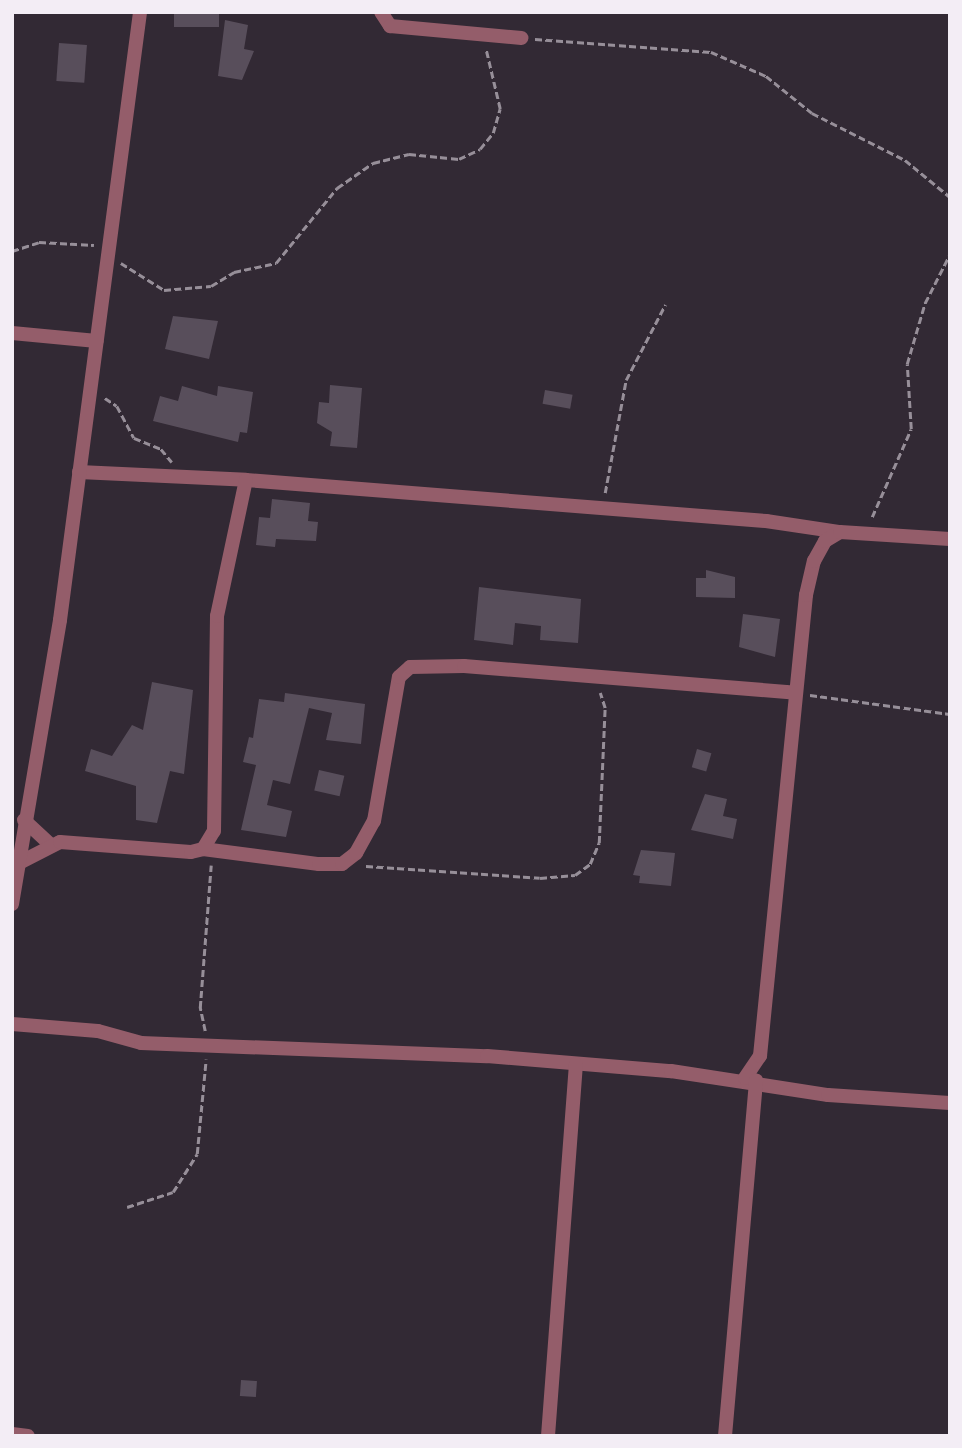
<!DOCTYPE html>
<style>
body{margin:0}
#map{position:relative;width:962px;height:1448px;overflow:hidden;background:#322934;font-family:"PT Sans Narrow",sans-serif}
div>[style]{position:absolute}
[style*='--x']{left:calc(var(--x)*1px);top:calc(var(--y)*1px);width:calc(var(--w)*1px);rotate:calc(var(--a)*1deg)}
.building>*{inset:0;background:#584e5b;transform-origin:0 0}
.path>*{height:2.5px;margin-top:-1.25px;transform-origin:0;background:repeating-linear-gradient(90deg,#978f99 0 7px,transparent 0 10.5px)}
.street>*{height:14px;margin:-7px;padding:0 7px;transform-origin:7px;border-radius:7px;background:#945d6a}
span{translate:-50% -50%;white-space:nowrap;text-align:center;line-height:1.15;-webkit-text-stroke:5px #322934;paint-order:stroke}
.frame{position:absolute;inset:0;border:14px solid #f3edf5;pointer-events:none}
</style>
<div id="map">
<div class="building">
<i style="left:174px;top:12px;width:45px;height:15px"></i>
<i style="clip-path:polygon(225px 20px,248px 25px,244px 49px,254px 51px,242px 80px,218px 76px)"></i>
<i style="left:59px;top:43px;width:28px;height:38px;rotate:4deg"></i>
<i style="clip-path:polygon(173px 316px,218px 321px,209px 359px,165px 349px)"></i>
<i style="clip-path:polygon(330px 385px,362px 388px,357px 448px,330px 446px,332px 432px,317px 423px,319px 402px,329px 403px)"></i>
<i style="clip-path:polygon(182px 386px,217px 396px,218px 386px,253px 392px,247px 433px,240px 432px,238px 442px,153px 421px,160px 396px,178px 401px)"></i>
<i style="left:545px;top:390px;width:28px;height:14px;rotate:10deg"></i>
<i style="clip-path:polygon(272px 499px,310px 503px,308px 521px,318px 522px,316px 541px,276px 539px,275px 547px,256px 545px,259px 517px,270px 518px)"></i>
<i style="clip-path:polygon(706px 570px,735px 577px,735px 598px,696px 597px,696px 578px,706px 578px)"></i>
<i style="clip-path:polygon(479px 587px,581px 599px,578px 643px,540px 640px,541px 626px,515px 623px,513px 645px,474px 640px)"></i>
<i style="clip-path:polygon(743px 614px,780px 619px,775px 657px,739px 647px)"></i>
<i style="clip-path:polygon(152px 682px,193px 690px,184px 774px,170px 771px,157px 823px,136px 820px,136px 786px,85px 771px,91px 749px,112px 756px,132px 725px,143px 730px)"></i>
<i style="clip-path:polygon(285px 693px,365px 704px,361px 744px,326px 740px,332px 713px,309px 708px,290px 784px,273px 780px,267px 805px,292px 811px,286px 837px,241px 830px,256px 765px,243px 762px,249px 737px,253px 738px,259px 699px,284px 702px)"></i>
<i style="left:697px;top:749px;width:15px;height:19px;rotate:16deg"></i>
<i style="left:319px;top:770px;width:26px;height:21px;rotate:13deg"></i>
<i style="clip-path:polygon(705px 794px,727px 799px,723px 816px,737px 819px,733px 839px,691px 830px)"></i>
<i style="clip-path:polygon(641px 850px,675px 853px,671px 886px,639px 883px,640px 876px,633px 875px)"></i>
<i style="left:241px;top:1380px;width:16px;height:16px;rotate:4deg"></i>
</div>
<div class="path">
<i style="--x:535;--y:39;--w:176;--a:4.2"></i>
<i style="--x:711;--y:52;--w:60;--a:23.6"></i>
<i style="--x:766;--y:76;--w:59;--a:38.8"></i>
<i style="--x:812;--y:113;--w:104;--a:26.8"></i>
<i style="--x:905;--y:160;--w:58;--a:39.4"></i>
<i style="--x:12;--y:251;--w:28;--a:-18"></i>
<i style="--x:39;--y:242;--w:55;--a:3.1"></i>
<i style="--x:121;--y:263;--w:51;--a:32.1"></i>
<i style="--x:164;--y:290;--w:47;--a:-4.9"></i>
<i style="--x:211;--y:286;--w:27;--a:-31"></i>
<i style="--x:234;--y:272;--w:43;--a:-12.1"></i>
<i style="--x:276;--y:263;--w:97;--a:-50.9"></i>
<i style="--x:337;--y:188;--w:44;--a:-34.8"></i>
<i style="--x:373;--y:163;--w:37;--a:-14"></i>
<i style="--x:409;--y:154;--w:50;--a:5.7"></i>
<i style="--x:459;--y:159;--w:23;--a:-25"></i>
<i style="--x:480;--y:149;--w:21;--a:-51"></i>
<i style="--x:493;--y:133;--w:25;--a:-74"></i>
<i style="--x:500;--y:109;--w:61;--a:-103.3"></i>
<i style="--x:105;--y:398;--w:14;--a:34"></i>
<i style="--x:117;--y:406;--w:36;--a:62"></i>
<i style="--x:134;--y:438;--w:29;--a:22"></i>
<i style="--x:161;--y:449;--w:17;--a:50"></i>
<i style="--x:605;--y:493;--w:115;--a:-79.5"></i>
<i style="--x:626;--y:380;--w:85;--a:-62.5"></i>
<i style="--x:872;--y:517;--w:96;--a:-66.1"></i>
<i style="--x:911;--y:429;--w:65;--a:-93.5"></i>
<i style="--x:907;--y:364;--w:64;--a:-73.6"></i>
<i style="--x:925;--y:303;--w:55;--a:-63"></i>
<i style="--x:810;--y:695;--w:141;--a:7.7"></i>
<i style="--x:366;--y:866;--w:174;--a:3.9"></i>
<i style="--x:540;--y:878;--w:35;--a:-5"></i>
<i style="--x:575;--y:875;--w:19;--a:-36"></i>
<i style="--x:590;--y:864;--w:23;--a:-67"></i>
<i style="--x:599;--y:843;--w:135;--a:-87.5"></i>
<i style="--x:605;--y:708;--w:16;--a:-108"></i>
<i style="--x:205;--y:1031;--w:24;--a:-102"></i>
<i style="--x:200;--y:1008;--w:143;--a:-85.6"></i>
<i style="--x:127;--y:1207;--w:48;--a:-18.1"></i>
<i style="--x:173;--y:1192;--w:45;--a:-57.7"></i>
<i style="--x:197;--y:1154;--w:95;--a:-84.6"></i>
</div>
<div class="street">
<i style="--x:381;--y:12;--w:17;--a:57"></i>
<i style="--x:390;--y:26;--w:132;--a:5.2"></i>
<i style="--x:12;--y:333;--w:85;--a:5.4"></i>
<i style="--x:79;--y:472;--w:167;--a:2.7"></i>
<i style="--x:246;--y:480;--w:522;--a:4.51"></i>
<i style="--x:766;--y:521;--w:75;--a:8.5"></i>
<i style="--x:24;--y:820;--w:35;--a:43"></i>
<i style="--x:203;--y:849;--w:117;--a:7.4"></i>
<i style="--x:319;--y:864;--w:23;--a:0"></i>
<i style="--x:342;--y:864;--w:18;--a:-38"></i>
<i style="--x:356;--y:853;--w:37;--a:-61"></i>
<i style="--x:374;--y:821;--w:146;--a:-80.2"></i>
<i style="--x:399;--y:677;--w:15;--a:-42"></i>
<i style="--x:410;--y:667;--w:54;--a:-1.1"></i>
<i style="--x:464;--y:666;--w:333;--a:4.6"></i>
<i style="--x:19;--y:863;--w:46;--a:-27.1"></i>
<i style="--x:60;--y:842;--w:131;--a:4.4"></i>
<i style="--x:191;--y:852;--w:12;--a:-14"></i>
<i style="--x:203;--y:849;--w:21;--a:-59"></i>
<i style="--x:214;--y:831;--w:215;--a:-89.2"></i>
<i style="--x:217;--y:616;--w:139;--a:-78"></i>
<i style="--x:12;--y:904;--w:288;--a:-80.4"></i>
<i style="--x:60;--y:620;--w:613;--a:-82.5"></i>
<i style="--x:12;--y:1024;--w:86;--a:4.7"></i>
<i style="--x:98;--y:1031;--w:45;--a:15.6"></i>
<i style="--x:141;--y:1043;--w:346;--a:2.2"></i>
<i style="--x:487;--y:1056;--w:185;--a:4.7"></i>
<i style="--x:671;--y:1071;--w:159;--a:8.7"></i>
<i style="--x:828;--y:1095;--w:122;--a:3.8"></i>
<i style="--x:745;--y:1078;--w:27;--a:-56"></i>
<i style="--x:760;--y:1056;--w:463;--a:-84.3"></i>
<i style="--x:806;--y:595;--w:35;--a:-77"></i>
<i style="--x:814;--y:561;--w:23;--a:-61"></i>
<i style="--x:825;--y:541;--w:17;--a:-31"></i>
<i style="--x:840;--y:532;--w:110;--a:3.6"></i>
<i style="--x:12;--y:1434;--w:16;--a:7"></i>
<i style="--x:548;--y:1436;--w:373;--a:-85.7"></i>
<i style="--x:725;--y:1436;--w:357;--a:-85"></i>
</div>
<div class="frame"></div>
</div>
